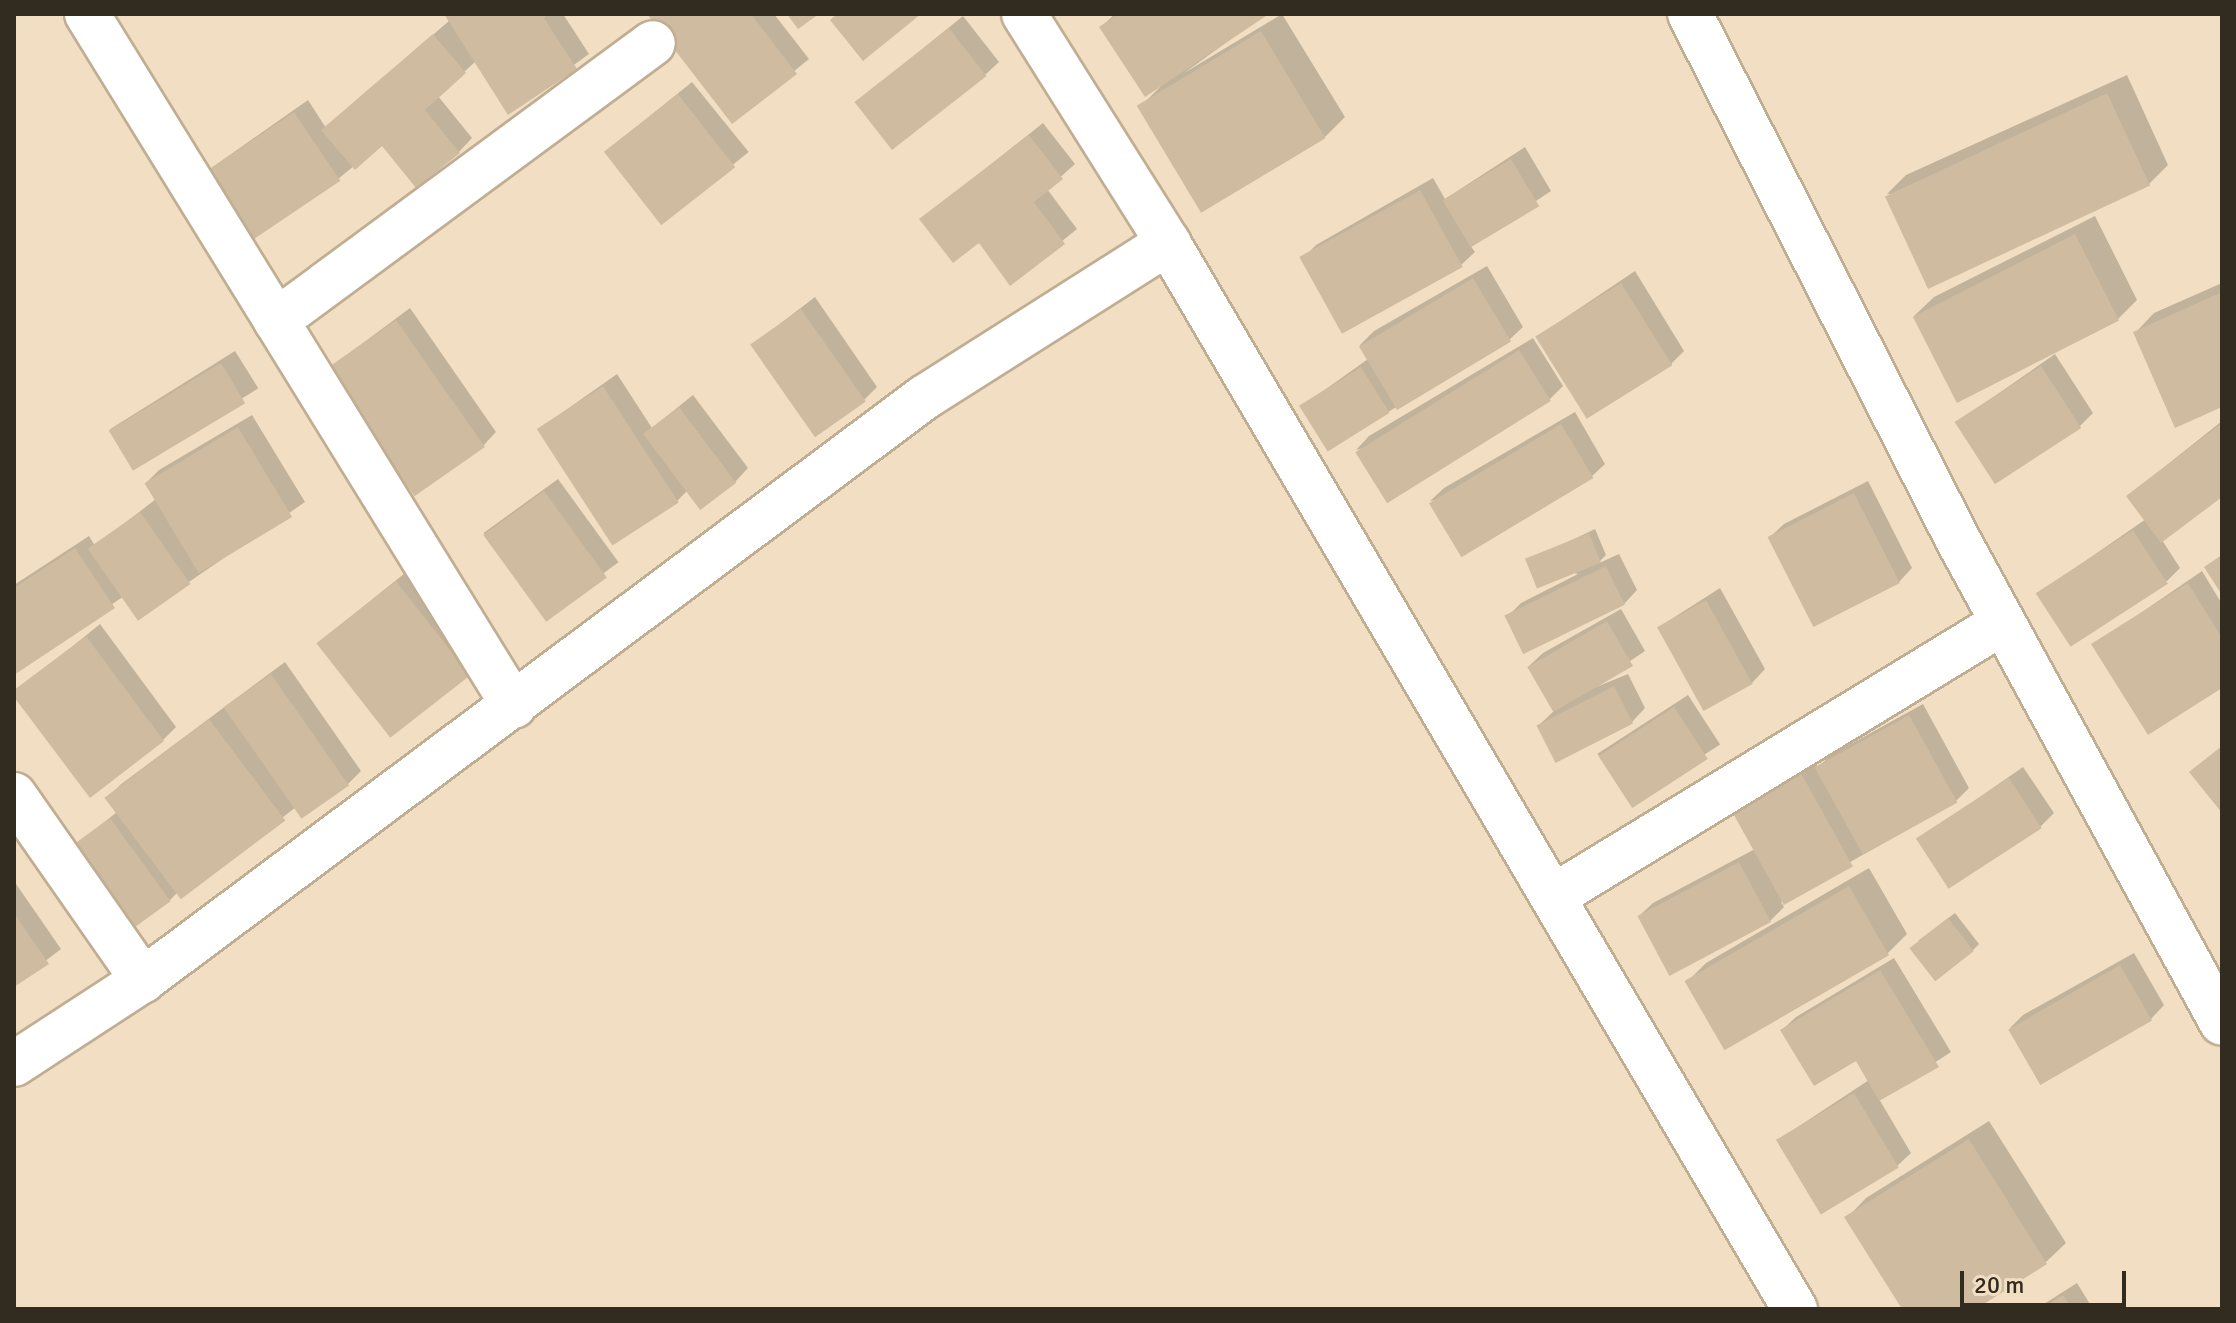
<!DOCTYPE html>
<style>
body{margin:0}
#map{position:relative;width:2236px;height:1323px;overflow:hidden;background:#f2dfc3;font-family:Signika,sans-serif}
div>[style]{position:absolute}
[style*='--x']{left:calc(var(--x)*1px);top:calc(var(--y)*1px);width:calc(var(--w)*1px);rotate:calc(var(--a)*1deg)}
.shadow>*{inset:0;background:#0003;transform-origin:0 0}
.building>*{inset:0;background:#cebba0;transform-origin:0 0}
.roads{filter:drop-shadow(2px 0 #c0ae93) drop-shadow(-2px 0 #c0ae93) drop-shadow(0 2px #c0ae93) drop-shadow(0 -2px #c0ae93)}
.minor>*{height:44px;margin:-22px;padding:0 22px;transform-origin:22px;border-radius:22px;background:#fff}
span{translate:-50% -50%;white-space:nowrap;text-align:center;line-height:1.15;-webkit-text-stroke:6px #f2dfc3;paint-order:stroke}
.frame{position:absolute;inset:0;border:16px solid #322b20;pointer-events:none}
.scale{position:absolute;left:1960px;top:1271px;width:166px;height:36px;box-sizing:border-box;border:4px solid #322b20;border-top:0;padding-left:10px;font-size:24px;line-height:28px;white-space:nowrap;color:#322b20;-webkit-text-stroke:6px #f2dfc3;paint-order:stroke}
</style>
<div id="map">
<div class="shadow">
<i style="clip-path:polygon(446px 14px,563px 14px,589px 54px,509px 112px,476px 61px,438px 96px,472px 138px,459px 152px,382px 143px,338px 179px,200px 176px,308px 100px,326px 128px,450px 20px)"></i>
<i style="clip-path:polygon(650px 14px,774px 14px,809px 59px,733px 121px)"></i>
<i style="clip-path:polygon(1115px 14px,1266px 14px,1184px 73px,1282px 14px,1345px 117px,1325px 137px,1140px 107px,1161px 86px,1101px 27px)"></i>
<i style="clip-path:polygon(963px 16px,999px 62px,985px 75px,857px 102px)"></i>
<i style="clip-path:polygon(2127px 75px,2168px 165px,2148px 185px,1887px 194px,1906px 175px)"></i>
<i style="left:692px;top:82px;width:90px;height:111px;rotate:51deg"></i>
<i style="clip-path:polygon(1043px 123px,1075px 164px,1047px 189px,1077px 229px,1010px 283px,979px 240px,922px 219px)"></i>
<i style="clip-path:polygon(1525px 147px,1551px 191px,1470px 245px,1475px 252px,1461px 265px,1344px 332px,1303px 258px,1316px 245px,1433px 178px,1445px 199px)"></i>
<i style="clip-path:polygon(2095px 216px,2137px 300px,2118px 319px,1914px 316px,1934px 297px)"></i>
<i style="clip-path:polygon(1487px 266px,1523px 327px,1509px 340px,1388px 412px,1302px 406px,1368px 359px,1360px 345px,1374px 331px)"></i>
<i style="clip-path:polygon(1635px 271px,1684px 351px,1671px 364px,1538px 336px)"></i>
<i style="clip-path:polygon(2222px 283px,2222px 405px,2135px 333px,2154px 313px)"></i>
<i style="clip-path:polygon(815px 297px,877px 387px,863px 401px,752px 345px)"></i>
<i style="clip-path:polygon(410px 308px,496px 432px,483px 446px,328px 369px)"></i>
<i style="clip-path:polygon(1533px 338px,1563px 386px,1549px 400px,1356px 450px,1369px 436px)"></i>
<i style="left:235px;top:351px;width:44px;height:147px;rotate:58deg"></i>
<i style="clip-path:polygon(2055px 354px,2093px 413px,2079px 427px,1956px 423px)"></i>
<i style="clip-path:polygon(617px 374px,652px 428px,693px 395px,748px 468px,735px 482px,688px 490px,677px 501px,539px 429px)"></i>
<i style="clip-path:polygon(1575px 412px,1605px 464px,1591px 477px,1430px 501px,1444px 488px)"></i>
<i style="clip-path:polygon(252px 415px,305px 502px,189px 582px,124px 596px,14px 672px,14px 585px,89px 536px,95px 546px,156px 499px,146px 483px,159px 470px)"></i>
<i style="clip-path:polygon(2222px 421px,2222px 495px,2162px 540px,2180px 568px,2167px 581px,2039px 593px,2146px 519px,2128px 496px)"></i>
<i style="left:558px;top:479px;width:103px;height:92px;rotate:54deg"></i>
<i style="clip-path:polygon(1868px 481px,1912px 568px,1899px 582px,1770px 537px,1784px 524px)"></i>
<i style="clip-path:polygon(1595px 529px,1606px 555px,1597px 564px,1619px 554px,1637px 590px,1624px 604px,1507px 617px,1521px 603px,1578px 574px,1528px 561px)"></i>
<i style="clip-path:polygon(410px 569px,481px 661px,467px 675px,318px 643px)"></i>
<i style="clip-path:polygon(2202px 571px,2222px 604px,2222px 686px,2094px 645px)"></i>
<i style="clip-path:polygon(1720px 588px,1765px 669px,1752px 683px,1659px 627px)"></i>
<i style="clip-path:polygon(1621px 609px,1645px 651px,1584px 692px,1628px 674px,1645px 708px,1632px 722px,1539px 725px,1554px 711px,1529px 666px,1543px 653px)"></i>
<i style="clip-path:polygon(100px 624px,176px 727px,163px 740px,14px 694px)"></i>
<i style="clip-path:polygon(285px 662px,361px 771px,348px 784px,296px 807px,181px 897px,178px 892px,169px 901px,74px 846px,117px 812px,107px 799px,120px 785px)"></i>
<i style="left:1688px;top:695px;width:59px;height:108px;rotate:57deg"></i>
<i style="clip-path:polygon(1923px 704px,1969px 788px,1956px 801px,1781px 902px,1784px 907px,1770px 921px,1639px 916px,1653px 903px,1755px 849px,1735px 812px,1815px 761px,1818px 767px,1831px 755px)"></i>
<i style="clip-path:polygon(2023px 767px,2054px 813px,2040px 827px,1918px 840px)"></i>
<i style="clip-path:polygon(1869px 868px,1907px 934px,1887px 954px,1687px 982px,1706px 963px)"></i>
<i style="clip-path:polygon(14px 881px,61px 949px,14px 985px)"></i>
<i style="clip-path:polygon(1955px 913px,1979px 944px,1973px 950px,1918px 941px)"></i>
<i style="clip-path:polygon(2134px 953px,2164px 1005px,2151px 1019px,2010px 1028px,2023px 1015px)"></i>
<i style="clip-path:polygon(1894px 958px,1951px 1052px,1879px 1099px,1911px 1153px,1897px 1166px,1778px 1140px,1869px 1080px,1856px 1058px,1782px 1030px,1796px 1017px)"></i>
<i style="clip-path:polygon(1989px 1121px,2066px 1243px,2046px 1262px,1972px 1309px,1904px 1309px,1847px 1218px,1866px 1198px)"></i>
<i style="clip-path:polygon(2077px 1283px,2093px 1309px,2036px 1309px)"></i>
</div>
<div class="building">
<i style="clip-path:polygon(444px 14px,549px 14px,544px 18px,577px 69px,508px 115px)"></i>
<i style="clip-path:polygon(647px 14px,751px 14px,797px 74px,732px 124px)"></i>
<i style="clip-path:polygon(787px 14px,819px 14px,798px 29px)"></i>
<i style="clip-path:polygon(837px 14px,921px 14px,863px 61px,830px 20px)"></i>
<i style="clip-path:polygon(1119px 14px,1269px 14px,1145px 97px,1099px 27px)"></i>
<i style="left:949px;top:28px;width:61px;height:120px;rotate:52deg"></i>
<i style="left:1261px;top:31px;width:125px;height:145px;rotate:59deg"></i>
<i style="clip-path:polygon(433px 34px,466px 73px,425px 110px,460px 153px,416px 188px,382px 146px,355px 170px,321px 130px)"></i>
<i style="left:2107px;top:93px;width:102px;height:245px;rotate:65deg"></i>
<i style="left:678px;top:94px;width:93px;height:94px;rotate:52deg"></i>
<i style="left:294px;top:112px;width:83px;height:116px;rotate:56deg"></i>
<i style="clip-path:polygon(1029px 135px,1063px 179px,1034px 202px,1065px 244px,1010px 286px,979px 243px,953px 263px,919px 219px)"></i>
<i style="left:1511px;top:159px;width:55px;height:80px;rotate:59deg"></i>
<i style="left:1420px;top:190px;width:88px;height:138px;rotate:61deg"></i>
<i style="left:2075px;top:234px;width:97px;height:182px;rotate:63deg"></i>
<i style="left:1473px;top:278px;width:74px;height:133px;rotate:59deg"></i>
<i style="left:1621px;top:283px;width:97px;height:101px;rotate:58deg"></i>
<i style="clip-path:polygon(2222px 292px,2222px 407px,2175px 428px,2133px 332px)"></i>
<i style="left:801px;top:309px;width:113px;height:62px;rotate:55deg"></i>
<i style="left:396px;top:320px;width:155px;height:86px;rotate:55deg"></i>
<i style="left:1519px;top:350px;width:60px;height:193px;rotate:58deg"></i>
<i style="left:221px;top:363px;width:47px;height:131px;rotate:59deg"></i>
<i style="left:2041px;top:366px;width:74px;height:103px;rotate:57deg"></i>
<i style="left:1361px;top:367px;width:54px;height:73px;rotate:58deg"></i>
<i style="left:603px;top:386px;width:139px;height:79px;rotate:57deg"></i>
<i style="left:679px;top:407px;width:95px;height:45px;rotate:53deg"></i>
<i style="clip-path:polygon(2222px 423px,2222px 497px,2161px 543px,2126px 496px)"></i>
<i style="left:1561px;top:424px;width:63px;height:154px;rotate:59deg"></i>
<i style="left:238px;top:427px;width:105px;height:109px;rotate:59deg"></i>
<i style="left:544px;top:491px;width:107px;height:75px;rotate:54deg"></i>
<i style="left:1854px;top:493px;width:101px;height:97px;rotate:63deg"></i>
<i style="left:140px;top:512px;width:88px;height:64px;rotate:55deg"></i>
<i style="left:2133px;top:530px;width:64px;height:116px;rotate:57deg"></i>
<i style="left:1589px;top:533px;width:32px;height:69px;rotate:68deg"></i>
<i style="clip-path:polygon(75px 548px,115px 608px,14px 675px,14px 588px)"></i>
<i style="clip-path:polygon(2222px 555px,2222px 595px,2204px 567px)"></i>
<i style="left:1606px;top:566px;width:43px;height:113px;rotate:64deg"></i>
<i style="left:396px;top:581px;width:120px;height:101px;rotate:52deg"></i>
<i style="clip-path:polygon(2188px 583px,2222px 638px,2222px 688px,2148px 735px,2091px 644px)"></i>
<i style="left:1706px;top:600px;width:96px;height:56px;rotate:61deg"></i>
<i style="left:1607px;top:621px;width:52px;height:92px;rotate:60deg"></i>
<i style="clip-path:polygon(86px 636px,164px 741px,90px 798px,14px 697px,14px 690px)"></i>
<i style="left:271px;top:674px;width:136px;height:58px;rotate:55deg"></i>
<i style="left:1614px;top:686px;width:42px;height:87px;rotate:63deg"></i>
<i style="left:1674px;top:707px;width:62px;height:90px;rotate:57deg"></i>
<i style="left:1909px;top:715px;width:100px;height:108px;rotate:61deg"></i>
<i style="left:209px;top:719px;width:127px;height:131px;rotate:53deg"></i>
<i style="clip-path:polygon(2222px 746px,2222px 813px,2189px 772px)"></i>
<i style="left:1801px;top:773px;width:107px;height:79px;rotate:61deg"></i>
<i style="left:2009px;top:778px;width:60px;height:111px;rotate:57deg"></i>
<i style="left:110px;top:818px;width:103px;height:48px;rotate:54deg"></i>
<i style="left:1739px;top:862px;width:68px;height:115px;rotate:62deg"></i>
<i style="left:1849px;top:886px;width:80px;height:190px;rotate:60deg"></i>
<i style="clip-path:polygon(14px 913px,49px 964px,14px 987px)"></i>
<i style="left:1948px;top:918px;width:42px;height:49px;rotate:52deg"></i>
<i style="left:2120px;top:965px;width:64px;height:129px;rotate:60deg"></i>
<i style="clip-path:polygon(1880px 970px,1939px 1067px,1879px 1101px,1856px 1061px,1814px 1086px,1780px 1030px)"></i>
<i style="left:1854px;top:1093px;width:87px;height:91px;rotate:59deg"></i>
<i style="clip-path:polygon(1969px 1139px,2047px 1264px,1976px 1309px,1902px 1309px,1844px 1217px)"></i>
<i style="clip-path:polygon(2063px 1295px,2072px 1309px,2041px 1309px)"></i>
</div>
<div class="roads">
<div class="minor">
<i style="--x:87;--y:14;--w:813;--a:58.32"></i>
<i style="--x:1024;--y:14;--w:271;--a:57.8"></i>
<i style="--x:1690;--y:14;--w:590;--a:63"></i>
<i style="--x:1958;--y:540;--w:550;--a:61.34"></i>
<i style="--x:276;--y:321;--w:468;--a:-36.4"></i>
<i style="--x:14;--y:795;--w:226;--a:55.1"></i>
<i style="--x:1554;--y:896;--w:525;--a:-31.36"></i>
<i style="--x:14;--y:1064;--w:154;--a:-33.1"></i>
<i style="--x:143;--y:980;--w:975;--a:-36.71"></i>
<i style="--x:925;--y:397;--w:288;--a:-32.4"></i>
<i style="--x:1168;--y:243;--w:1237;--a:59.54"></i>
</div>
</div>
<div class="frame"></div>
<div class="scale">20 m</div>
</div>
